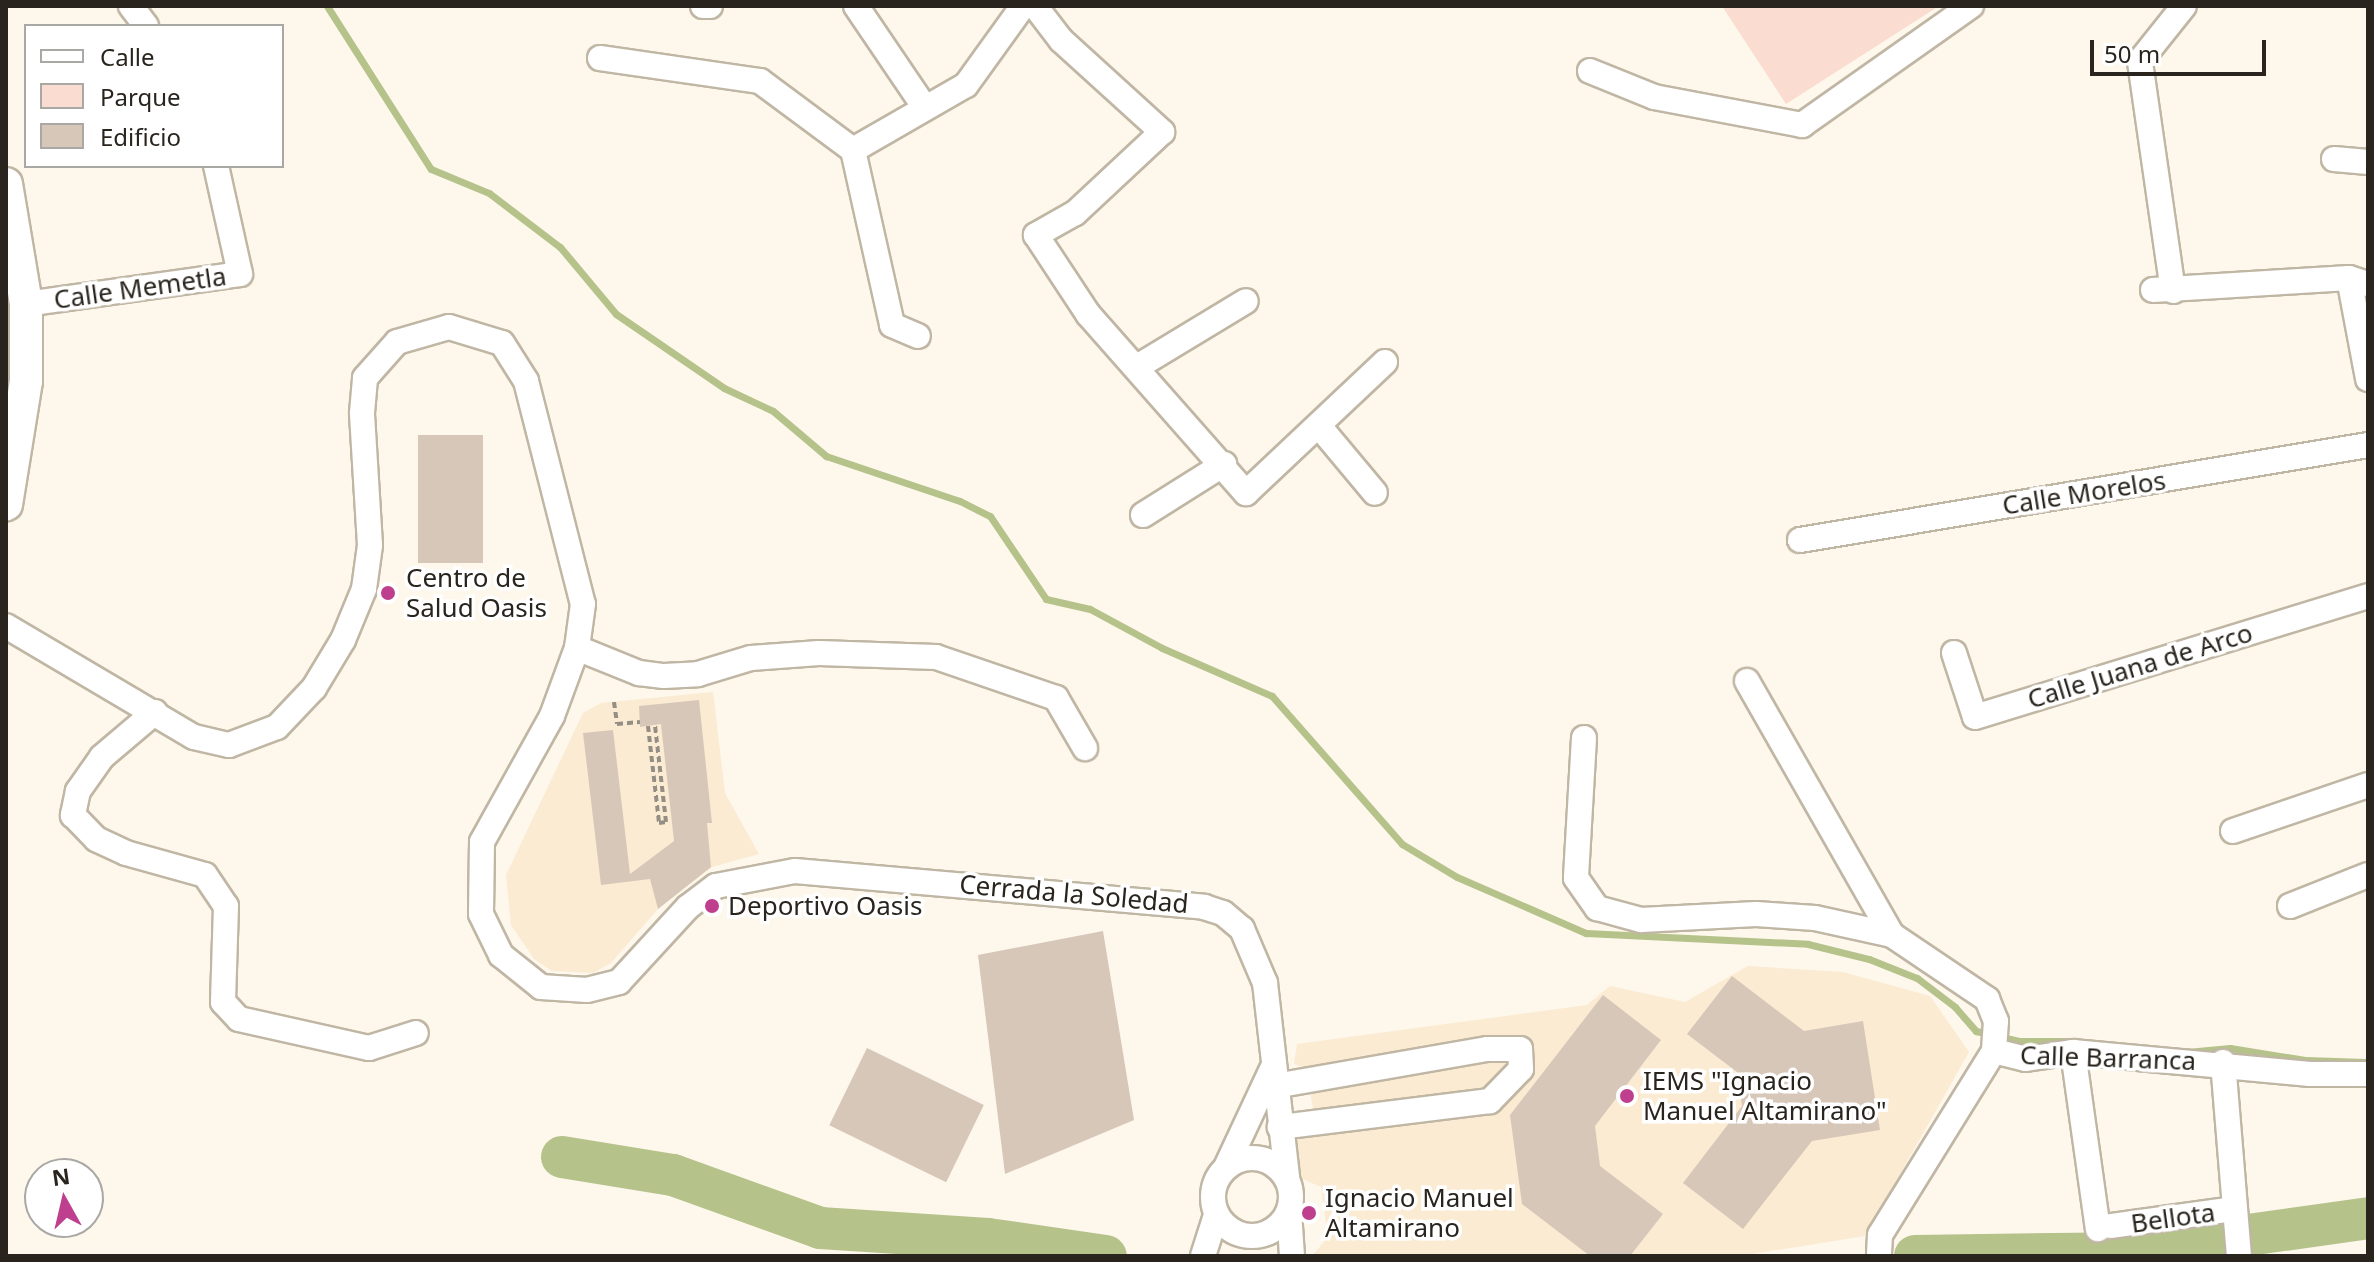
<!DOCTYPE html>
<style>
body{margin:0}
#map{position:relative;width:2374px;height:1262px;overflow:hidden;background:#fef7ec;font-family:"Noto Sans",sans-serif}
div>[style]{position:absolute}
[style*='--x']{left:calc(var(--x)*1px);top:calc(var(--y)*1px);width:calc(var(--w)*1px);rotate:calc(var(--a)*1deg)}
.built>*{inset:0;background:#faebd2}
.green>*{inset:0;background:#fadcd1}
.stream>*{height:7px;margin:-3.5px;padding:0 3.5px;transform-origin:3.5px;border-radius:3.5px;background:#b5c28a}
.river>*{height:42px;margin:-21px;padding:0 21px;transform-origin:21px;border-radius:21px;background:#b5c28a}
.building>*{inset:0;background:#d7c7b9;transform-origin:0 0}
.path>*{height:4px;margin-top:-2px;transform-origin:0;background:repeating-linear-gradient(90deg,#948e85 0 6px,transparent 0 10px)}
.roads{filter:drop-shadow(2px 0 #c0b6a4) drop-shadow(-2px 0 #c0b6a4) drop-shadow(0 2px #c0b6a4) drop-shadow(0 -2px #c0b6a4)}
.minor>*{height:24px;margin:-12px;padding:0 12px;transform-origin:12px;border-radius:12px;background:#fff}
.minor>.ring{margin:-12px;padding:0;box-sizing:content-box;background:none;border:24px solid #fff;border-radius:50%}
.major>*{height:32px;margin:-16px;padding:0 16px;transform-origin:16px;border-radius:16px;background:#fff}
.dots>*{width:22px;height:22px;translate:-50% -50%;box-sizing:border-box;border:4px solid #fff;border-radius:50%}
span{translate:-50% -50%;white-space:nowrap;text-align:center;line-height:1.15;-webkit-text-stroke:7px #fff;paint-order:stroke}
.street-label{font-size:26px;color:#29251e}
.poi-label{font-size:26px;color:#29251e}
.left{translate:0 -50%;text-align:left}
.frame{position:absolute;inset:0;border:8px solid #29251e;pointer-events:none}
.legend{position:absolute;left:24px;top:24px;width:260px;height:144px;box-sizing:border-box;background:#fff;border:2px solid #a9a8a5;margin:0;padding:10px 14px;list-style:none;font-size:24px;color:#29251e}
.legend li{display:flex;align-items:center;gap:16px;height:40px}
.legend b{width:40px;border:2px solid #a9a8a5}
.north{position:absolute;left:24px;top:1158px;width:80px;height:80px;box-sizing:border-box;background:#fff;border:2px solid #a9a8a5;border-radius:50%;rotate:352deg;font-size:22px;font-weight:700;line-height:32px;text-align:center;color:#29251e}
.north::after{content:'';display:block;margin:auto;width:28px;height:36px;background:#bd3f8e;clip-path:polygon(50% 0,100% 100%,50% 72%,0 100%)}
.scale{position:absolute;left:2090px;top:40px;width:176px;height:36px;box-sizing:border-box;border:4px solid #29251e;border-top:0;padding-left:10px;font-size:24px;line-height:28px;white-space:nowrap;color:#29251e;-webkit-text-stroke:6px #fff;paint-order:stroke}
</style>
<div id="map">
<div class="built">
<i style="clip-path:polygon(713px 692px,725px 793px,759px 854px,712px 867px,658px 909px,611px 963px,593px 973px,552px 971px,534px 959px,511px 925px,506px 875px,583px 713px,601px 703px)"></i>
<i style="clip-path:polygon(1748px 966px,1843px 972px,1930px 996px,1969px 1052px,1865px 1236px,1740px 1256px,1312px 1256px,1328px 1237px,1321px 1187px,1296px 1176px,1295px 1134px,1316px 1125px,1306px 1068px,1294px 1064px,1297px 1044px,1587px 1005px,1610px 986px,1685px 1002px)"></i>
</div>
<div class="green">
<i style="clip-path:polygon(1722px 6px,1939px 6px,1786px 104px)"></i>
</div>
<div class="stream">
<i style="--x:327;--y:6;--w:193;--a:57.5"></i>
<i style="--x:431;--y:169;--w:63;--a:22.5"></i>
<i style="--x:489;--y:193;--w:89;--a:37.3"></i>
<i style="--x:560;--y:247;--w:87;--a:50.1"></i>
<i style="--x:616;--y:314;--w:131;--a:34.4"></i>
<i style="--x:724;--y:388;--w:54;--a:25.1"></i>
<i style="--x:773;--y:411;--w:70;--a:40.3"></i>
<i style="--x:826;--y:456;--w:141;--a:18.6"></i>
<i style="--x:960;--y:501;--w:34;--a:27"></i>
<i style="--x:990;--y:516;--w:100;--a:56"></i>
<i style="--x:1046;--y:599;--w:45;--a:12.8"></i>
<i style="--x:1090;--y:609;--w:82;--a:28.4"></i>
<i style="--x:1162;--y:648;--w:120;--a:23.6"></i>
<i style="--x:1272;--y:696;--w:197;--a:48.7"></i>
<i style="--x:1402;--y:844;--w:64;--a:31"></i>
<i style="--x:1457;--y:877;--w:141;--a:23.5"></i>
<i style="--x:1586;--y:933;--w:222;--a:2.8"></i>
<i style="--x:1808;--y:944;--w:63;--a:13.8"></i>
<i style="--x:1869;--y:959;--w:52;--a:21.6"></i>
<i style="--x:1917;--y:978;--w:48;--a:37.3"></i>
<i style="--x:1955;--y:1007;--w:32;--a:49"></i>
<i style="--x:1976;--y:1031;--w:44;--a:13.1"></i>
<i style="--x:2019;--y:1041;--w:57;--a:0"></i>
<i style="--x:2187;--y:1052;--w:43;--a:-5.3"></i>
<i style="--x:2230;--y:1048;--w:76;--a:9.1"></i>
<i style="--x:2305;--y:1060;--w:60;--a:1.9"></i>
</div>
<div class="river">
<i style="--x:562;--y:1157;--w:112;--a:9.2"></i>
<i style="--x:673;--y:1175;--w:156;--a:19.8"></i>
<i style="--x:820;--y:1228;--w:168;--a:3.7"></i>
<i style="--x:988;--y:1239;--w:119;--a:8.2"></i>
<i style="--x:1915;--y:1256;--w:205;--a:-0.8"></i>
<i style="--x:2120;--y:1253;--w:250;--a:-8"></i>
</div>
<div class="building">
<i style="left:418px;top:435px;width:65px;height:128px"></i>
<i style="clip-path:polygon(699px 700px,712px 823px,707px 823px,711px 867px,658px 909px,650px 879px,601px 885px,583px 733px,613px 730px,630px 874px,674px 841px,661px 724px,640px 727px,639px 706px)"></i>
<i style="clip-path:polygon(1103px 931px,1134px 1120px,1005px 1174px,978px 955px)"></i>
<i style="clip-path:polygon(1732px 976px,1804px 1031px,1863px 1021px,1880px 1130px,1812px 1141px,1743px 1229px,1683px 1183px,1742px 1106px,1737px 1072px,1687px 1034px)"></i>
<i style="clip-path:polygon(1603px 995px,1661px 1040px,1595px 1126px,1600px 1166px,1663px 1214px,1630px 1256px,1590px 1256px,1522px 1204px,1510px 1115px)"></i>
<i style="left:867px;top:1048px;width:130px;height:86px;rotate:26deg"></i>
</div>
<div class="path">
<i style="--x:614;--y:702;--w:22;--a:82"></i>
<i style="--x:617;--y:724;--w:23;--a:-5"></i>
<i style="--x:648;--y:726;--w:98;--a:83.5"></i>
<i style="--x:659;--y:823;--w:7;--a:-8"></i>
<i style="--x:666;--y:822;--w:97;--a:-96.5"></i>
</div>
<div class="roads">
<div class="minor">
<i style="--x:131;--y:6;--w:25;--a:53"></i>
<i style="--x:703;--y:6;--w:7;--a:0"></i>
<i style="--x:856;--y:6;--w:123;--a:55.9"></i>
<i style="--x:1035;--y:6;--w:43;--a:52.6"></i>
<i style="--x:1061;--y:40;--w:137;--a:42.3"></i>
<i style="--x:1162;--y:132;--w:119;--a:137"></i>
<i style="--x:1075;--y:213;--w:45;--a:150.6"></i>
<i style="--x:1036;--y:235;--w:95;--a:56.6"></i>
<i style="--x:1088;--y:314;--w:239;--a:48.6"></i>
<i style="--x:1246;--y:493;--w:191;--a:-43.3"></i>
<i style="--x:600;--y:58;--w:162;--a:8.2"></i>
<i style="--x:760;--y:81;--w:116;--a:36.6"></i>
<i style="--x:1590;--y:71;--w:69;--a:22.1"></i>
<i style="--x:1654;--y:97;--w:151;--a:10.7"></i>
<i style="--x:1802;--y:125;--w:207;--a:-35.2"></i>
<i style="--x:853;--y:150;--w:130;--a:-29.9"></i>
<i style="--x:966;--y:85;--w:97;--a:-54.2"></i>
<i style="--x:853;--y:150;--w:179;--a:77.4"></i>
<i style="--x:892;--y:325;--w:28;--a:23"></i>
<i style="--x:2334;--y:159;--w:34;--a:5"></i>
<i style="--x:2349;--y:278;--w:103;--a:79.3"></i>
<i style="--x:2153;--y:290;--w:196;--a:-3.5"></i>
<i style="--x:2349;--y:278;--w:20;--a:18"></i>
<i style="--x:2173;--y:291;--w:232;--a:-98.2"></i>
<i style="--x:2140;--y:61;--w:70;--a:-51.3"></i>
<i style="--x:26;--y:304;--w:216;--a:-8"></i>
<i style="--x:240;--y:274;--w:111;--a:-102.5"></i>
<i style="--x:1137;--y:367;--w:127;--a:-31.2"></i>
<i style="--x:1319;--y:426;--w:87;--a:50.1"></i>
<i style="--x:1143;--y:515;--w:96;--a:-32.2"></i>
<i style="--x:1800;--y:540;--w:576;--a:-9.5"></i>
<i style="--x:6;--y:626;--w:218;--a:30.6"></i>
<i style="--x:194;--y:737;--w:36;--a:13"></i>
<i style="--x:229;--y:745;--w:51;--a:-20.6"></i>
<i style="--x:277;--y:727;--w:54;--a:-46.5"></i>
<i style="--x:314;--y:688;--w:56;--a:-58.9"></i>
<i style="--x:343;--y:640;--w:55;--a:-67.6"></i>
<i style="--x:364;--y:589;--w:44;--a:-82.2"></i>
<i style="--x:370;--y:545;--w:132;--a:-93.5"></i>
<i style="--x:362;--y:413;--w:35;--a:-85"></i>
<i style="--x:365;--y:378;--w:48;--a:-48.4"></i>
<i style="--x:397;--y:342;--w:54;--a:-16.1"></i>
<i style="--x:449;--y:327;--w:55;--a:16.8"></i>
<i style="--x:502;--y:343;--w:45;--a:57.7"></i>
<i style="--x:526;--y:381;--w:230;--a:75.7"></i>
<i style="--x:583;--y:604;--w:44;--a:97.8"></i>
<i style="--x:577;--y:648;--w:72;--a:110.2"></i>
<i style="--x:552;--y:716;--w:144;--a:119.1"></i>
<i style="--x:482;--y:842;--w:72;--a:90.8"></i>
<i style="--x:481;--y:914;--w:46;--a:64"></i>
<i style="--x:501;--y:955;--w:51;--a:38.7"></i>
<i style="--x:541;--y:987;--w:46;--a:3.7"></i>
<i style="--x:587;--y:990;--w:33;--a:-14"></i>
<i style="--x:619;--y:982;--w:102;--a:-47.4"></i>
<i style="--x:688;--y:907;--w:35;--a:-37"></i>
<i style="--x:716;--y:886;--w:80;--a:-10.8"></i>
<i style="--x:795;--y:871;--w:411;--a:5"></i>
<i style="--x:1204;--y:907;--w:20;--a:18"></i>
<i style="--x:1223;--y:913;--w:25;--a:40"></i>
<i style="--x:1242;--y:929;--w:59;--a:66.9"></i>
<i style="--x:1265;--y:983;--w:195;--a:83.5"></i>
<i style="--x:577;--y:648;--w:67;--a:22"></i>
<i style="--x:639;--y:673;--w:25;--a:7"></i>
<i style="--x:664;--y:676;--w:34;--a:-3"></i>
<i style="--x:698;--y:674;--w:55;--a:-16.8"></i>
<i style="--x:751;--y:658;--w:68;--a:-4.2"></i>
<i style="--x:819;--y:653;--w:117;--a:2"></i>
<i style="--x:936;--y:657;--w:127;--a:18.9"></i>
<i style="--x:1056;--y:698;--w:58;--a:59.9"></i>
<i style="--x:1954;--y:653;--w:67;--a:71.8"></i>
<i style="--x:1975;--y:717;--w:411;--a:-17.1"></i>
<i style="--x:1747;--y:681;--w:292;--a:60.3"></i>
<i style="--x:155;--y:712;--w:70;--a:139.7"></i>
<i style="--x:102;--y:757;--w:42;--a:125.2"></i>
<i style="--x:78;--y:791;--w:25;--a:102"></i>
<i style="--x:73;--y:815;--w:33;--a:46"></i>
<i style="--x:96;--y:839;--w:33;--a:25"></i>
<i style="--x:126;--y:853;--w:82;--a:15.6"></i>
<i style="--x:205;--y:875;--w:37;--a:56"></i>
<i style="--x:226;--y:906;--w:96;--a:91.8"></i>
<i style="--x:223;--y:1002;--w:23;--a:47"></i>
<i style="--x:239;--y:1019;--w:133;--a:12.6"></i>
<i style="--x:369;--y:1048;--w:49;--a:-17.7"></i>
<i style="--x:1584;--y:738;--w:140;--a:93.3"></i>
<i style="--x:1576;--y:878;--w:37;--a:55"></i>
<i style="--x:1597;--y:908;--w:46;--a:15.3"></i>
<i style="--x:1641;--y:920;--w:115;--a:-3"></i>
<i style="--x:1756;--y:914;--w:59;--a:3.9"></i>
<i style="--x:1815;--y:918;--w:79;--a:12.4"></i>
<i style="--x:1892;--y:935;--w:115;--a:34"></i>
<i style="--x:1987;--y:999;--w:24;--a:68"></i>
<i style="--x:1996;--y:1021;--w:30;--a:94"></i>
<i style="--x:1994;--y:1051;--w:216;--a:121.8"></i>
<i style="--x:1880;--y:1235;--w:21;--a:93"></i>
<i style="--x:2233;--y:831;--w:143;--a:-18.8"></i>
<i style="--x:2290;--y:906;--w:84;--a:-21.7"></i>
<i style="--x:1994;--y:1051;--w:33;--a:14"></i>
<i style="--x:2026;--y:1059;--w:48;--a:-8.5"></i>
<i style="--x:2073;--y:1052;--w:238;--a:5.3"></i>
<i style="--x:2310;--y:1074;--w:58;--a:0"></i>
<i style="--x:2073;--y:1052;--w:179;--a:82"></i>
<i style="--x:2223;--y:1062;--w:195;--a:85.3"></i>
<i style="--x:1275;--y:1086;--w:215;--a:-9.9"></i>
<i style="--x:1487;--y:1049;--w:33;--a:0"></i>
<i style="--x:1520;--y:1049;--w:20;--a:87"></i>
<i style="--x:1521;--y:1069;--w:45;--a:134.1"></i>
<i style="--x:1490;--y:1101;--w:212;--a:172.9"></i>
<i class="ring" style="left:1213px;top:1158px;width:54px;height:54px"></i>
<i style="--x:1227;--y:1165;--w:106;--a:-64.9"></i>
<i style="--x:1289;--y:1211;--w:45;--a:86.2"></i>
<i style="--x:2111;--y:1226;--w:124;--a:-7.9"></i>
<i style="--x:1203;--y:1256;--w:43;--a:-72.4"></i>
</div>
<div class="major">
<i style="--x:6;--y:184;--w:122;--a:80.5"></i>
<i style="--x:26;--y:304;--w:77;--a:90"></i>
<i style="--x:26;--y:381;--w:125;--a:99.2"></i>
</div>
</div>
<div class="dots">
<i style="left:388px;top:593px;background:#bd3f8e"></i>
<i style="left:712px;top:906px;background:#bd3f8e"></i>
<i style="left:1627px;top:1096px;background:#bd3f8e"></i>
<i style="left:1309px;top:1213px;background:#bd3f8e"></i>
</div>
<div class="street-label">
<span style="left:140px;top:288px;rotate:-8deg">Calle Memetla</span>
<span style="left:2084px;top:493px;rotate:-9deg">Calle Morelos</span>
<span style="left:2140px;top:666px;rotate:-17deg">Calle Juana de Arco</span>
<span style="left:1074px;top:894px;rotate:5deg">Cerrada la Soledad</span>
<span style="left:2108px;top:1058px;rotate:2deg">Calle Barranca</span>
<span style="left:2173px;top:1218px;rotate:-8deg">Bellota</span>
</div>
<div class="poi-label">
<span class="left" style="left:406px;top:593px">Centro de<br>Salud Oasis</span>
<span class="left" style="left:728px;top:906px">Deportivo Oasis</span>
<span class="left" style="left:1643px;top:1096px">IEMS "Ignacio<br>Manuel Altamirano"</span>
<span class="left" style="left:1325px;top:1213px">Ignacio Manuel<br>Altamirano</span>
</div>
<div class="frame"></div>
<ul class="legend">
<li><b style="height:10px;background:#fff"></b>Calle</li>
<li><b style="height:22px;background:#fadcd1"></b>Parque</li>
<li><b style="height:22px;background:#d7c7b9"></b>Edificio</li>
</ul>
<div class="north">N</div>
<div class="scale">50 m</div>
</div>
